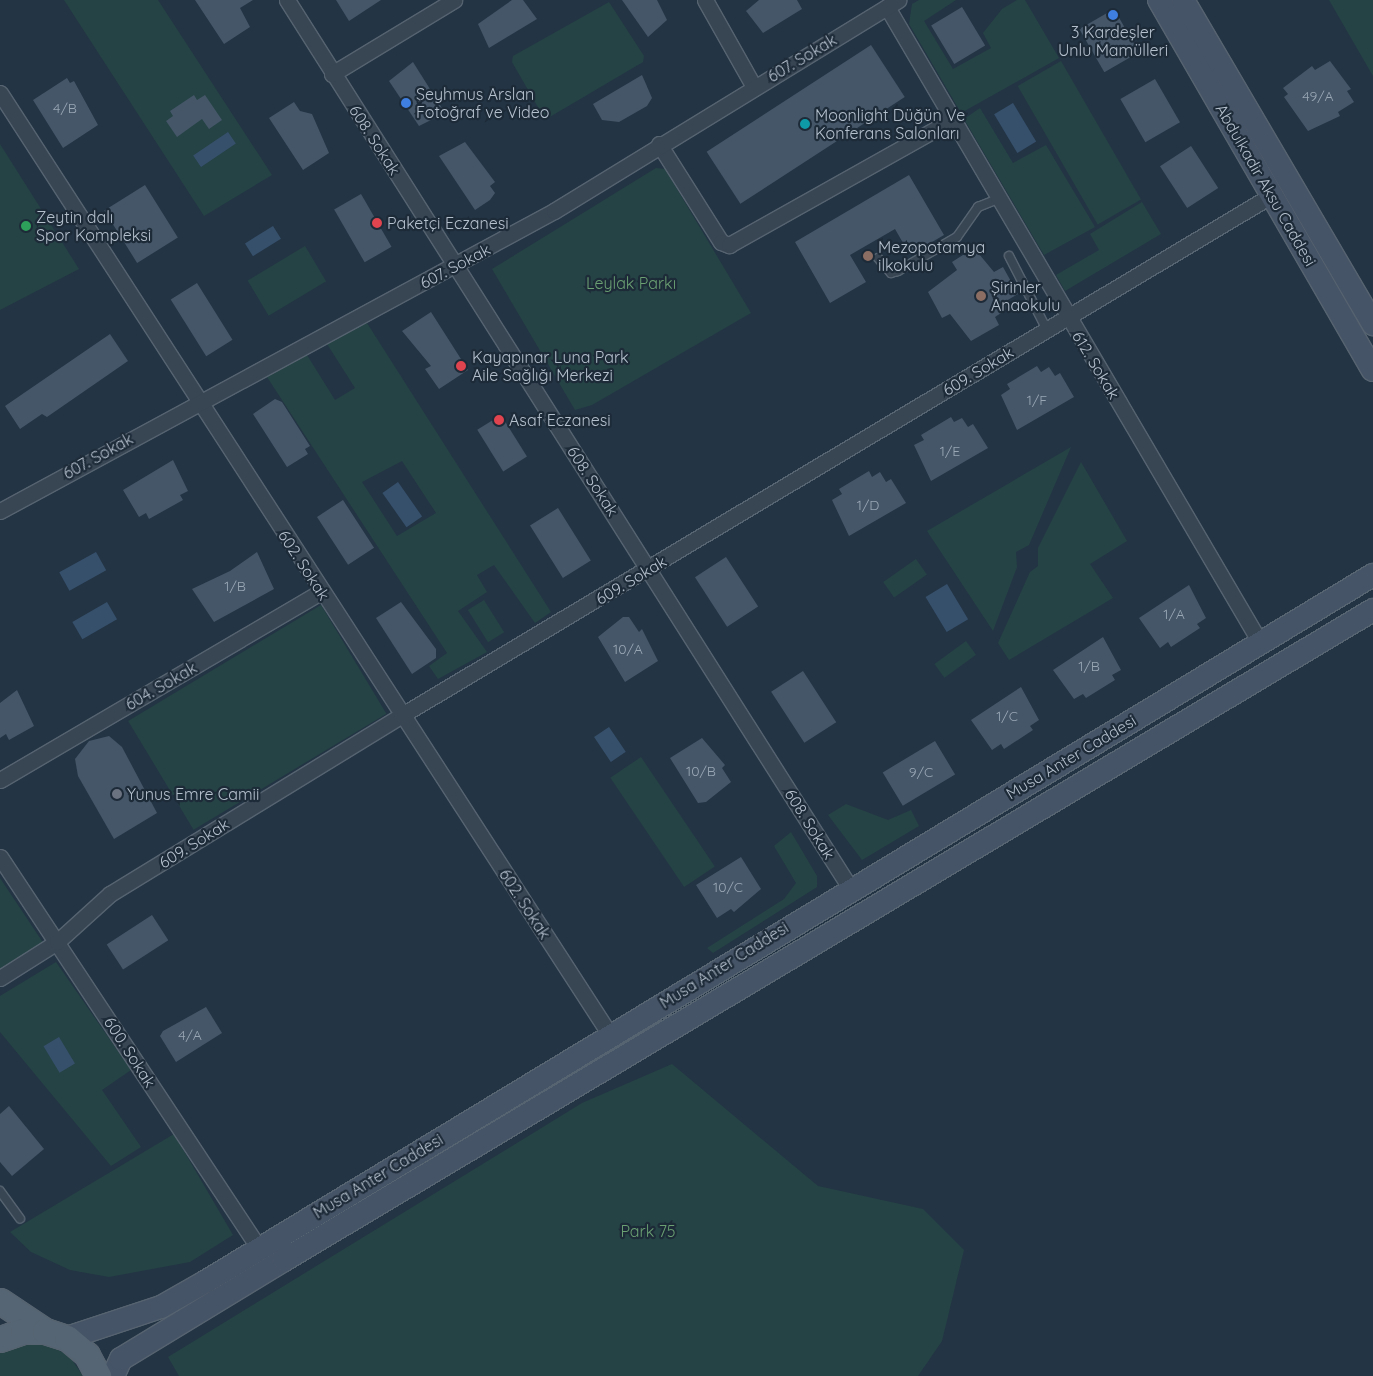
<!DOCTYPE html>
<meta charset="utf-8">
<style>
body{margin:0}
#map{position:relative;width:1373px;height:1376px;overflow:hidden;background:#233444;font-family:Quicksand,sans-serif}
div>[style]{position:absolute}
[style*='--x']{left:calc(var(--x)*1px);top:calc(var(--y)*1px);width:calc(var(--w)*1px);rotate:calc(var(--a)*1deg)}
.green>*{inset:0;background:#254345;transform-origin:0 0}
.water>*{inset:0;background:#36506c;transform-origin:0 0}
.building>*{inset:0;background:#445668;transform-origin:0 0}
.roads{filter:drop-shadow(1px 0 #566370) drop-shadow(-1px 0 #566370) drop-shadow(0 1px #566370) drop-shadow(0 -1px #566370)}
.lane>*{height:8px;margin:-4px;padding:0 4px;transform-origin:4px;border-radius:4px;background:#384553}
.street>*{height:15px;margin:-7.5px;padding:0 7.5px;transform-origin:7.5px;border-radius:7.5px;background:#384553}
.secondary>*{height:22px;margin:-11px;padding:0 11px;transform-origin:11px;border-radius:11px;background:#465467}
.primary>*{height:25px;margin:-12.5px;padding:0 12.5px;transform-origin:12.5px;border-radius:12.5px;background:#566573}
.dots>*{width:14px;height:14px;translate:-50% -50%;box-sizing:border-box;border:2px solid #1d2a38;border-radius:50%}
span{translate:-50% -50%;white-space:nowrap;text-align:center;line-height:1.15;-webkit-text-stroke:4.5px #1d2a38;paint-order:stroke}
.number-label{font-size:14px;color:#99a6b4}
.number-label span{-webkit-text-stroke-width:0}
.poi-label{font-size:16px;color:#b5c0cd}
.left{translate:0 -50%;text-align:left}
.street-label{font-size:16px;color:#b5c0cd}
.park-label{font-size:16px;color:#6aa072}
</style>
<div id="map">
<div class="green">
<i style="clip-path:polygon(64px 0,158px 0,272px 175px,204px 216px)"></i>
<i style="clip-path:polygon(919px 0,956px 0,924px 21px,953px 69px,991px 48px,983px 33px,1002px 9px,1017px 0,1025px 0,1059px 58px,961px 113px,909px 24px,912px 4px)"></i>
<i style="clip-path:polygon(1329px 0,1373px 0,1373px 76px)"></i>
<i style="clip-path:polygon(609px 2px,644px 56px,643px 62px,548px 118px,543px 116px,512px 62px,513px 56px)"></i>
<i style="left:1061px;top:61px;width:160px;height:50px;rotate:60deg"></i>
<i style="clip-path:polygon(980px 108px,1013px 163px,1046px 145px,1095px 227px,1044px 255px,964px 119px)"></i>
<i style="clip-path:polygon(0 144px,79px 269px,0 310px)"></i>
<i style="clip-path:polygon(656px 168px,665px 169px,751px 313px,592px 405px,575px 410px,492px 269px)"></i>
<i style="clip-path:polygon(1142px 202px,1161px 234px,1065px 291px,1056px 275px,1099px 250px,1090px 234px)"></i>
<i style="left:305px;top:246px;width:41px;height:67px;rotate:59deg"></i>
<i style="clip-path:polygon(evenodd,367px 323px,551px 612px,535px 623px,494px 565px,477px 575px,487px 592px,458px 611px,487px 652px,438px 679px,429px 666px,447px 653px,267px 377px,307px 355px,335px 400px,355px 388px,327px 344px,367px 323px,402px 461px,436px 513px,397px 536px,362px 482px,402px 461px)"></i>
<i style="clip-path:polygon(1071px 447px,1029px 545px,1016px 552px,1017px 567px,993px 631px,927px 531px)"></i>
<i style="clip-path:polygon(1081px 462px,1127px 541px,1090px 564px,1113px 598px,1009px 660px,998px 643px,1030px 572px,1038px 566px,1038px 548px)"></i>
<i style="left:916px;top:559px;width:19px;height:40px;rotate:55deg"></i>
<i style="left:484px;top:600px;width:38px;height:19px;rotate:58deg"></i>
<i style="left:321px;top:605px;width:127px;height:225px;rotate:59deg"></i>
<i style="left:966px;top:641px;width:17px;height:39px;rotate:54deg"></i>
<i style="left:641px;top:757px;width:132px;height:37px;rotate:56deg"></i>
<i style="clip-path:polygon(846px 804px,888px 820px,911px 810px,919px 826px,862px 860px,828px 815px)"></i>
<i style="clip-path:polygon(791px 832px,817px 876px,817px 887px,713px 953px,707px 948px,784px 899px,796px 883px,774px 846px)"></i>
<i style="clip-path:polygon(0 878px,44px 944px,0 970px)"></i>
<i style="clip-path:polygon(56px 962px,131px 1070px,102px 1090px,141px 1147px,111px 1166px,0 1032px,0 996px)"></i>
<i style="clip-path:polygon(672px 1064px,818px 1186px,923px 1209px,964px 1250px,942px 1341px,918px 1376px,179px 1376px,168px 1357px,582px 1103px)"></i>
<i style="clip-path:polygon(174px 1134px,233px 1235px,190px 1262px,109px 1277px,70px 1270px,31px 1252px,10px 1232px)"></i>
<i style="clip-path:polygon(34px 1341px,68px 1354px,83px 1376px,0 1376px,0 1352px)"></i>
</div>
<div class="water">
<i style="left:1013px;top:103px;width:45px;height:22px;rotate:59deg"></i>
<i style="left:228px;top:132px;width:14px;height:42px;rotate:56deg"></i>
<i style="left:273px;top:226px;width:15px;height:33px;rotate:58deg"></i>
<i style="left:398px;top:482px;width:42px;height:19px;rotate:55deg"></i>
<i style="left:96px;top:552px;width:21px;height:42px;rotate:61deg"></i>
<i style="left:947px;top:584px;width:41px;height:25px;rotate:59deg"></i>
<i style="left:107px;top:602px;width:20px;height:40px;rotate:60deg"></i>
<i style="left:609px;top:727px;width:30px;height:18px;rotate:56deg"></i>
<i style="left:59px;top:1037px;width:31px;height:18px;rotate:59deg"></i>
</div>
<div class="building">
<i style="clip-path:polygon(195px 0,253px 0,240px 8px,250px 27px,224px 44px)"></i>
<i style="clip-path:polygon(336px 0,381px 0,349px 21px)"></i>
<i style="clip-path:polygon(512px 0,523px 0,537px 19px,489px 48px,478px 24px)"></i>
<i style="clip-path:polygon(622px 0,657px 0,667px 20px,648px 37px)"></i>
<i style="clip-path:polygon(759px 0,797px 0,802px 9px,763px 33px,746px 11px)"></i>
<i style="left:962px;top:7px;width:45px;height:36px;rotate:59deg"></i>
<i style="left:1114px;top:9px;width:50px;height:40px;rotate:60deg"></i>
<i style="left:871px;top:45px;width:62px;height:196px;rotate:57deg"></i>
<i style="clip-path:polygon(1330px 61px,1351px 89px,1347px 91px,1354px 102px,1338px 112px,1340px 116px,1308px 131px,1284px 97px,1288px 94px,1283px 88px,1312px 66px,1315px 70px)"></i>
<i style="clip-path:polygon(413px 62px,445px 113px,419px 126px,389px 81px)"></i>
<i style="clip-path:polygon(642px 75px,652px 98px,647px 106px,619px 122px,602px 120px,593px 104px)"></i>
<i style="clip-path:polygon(67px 78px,70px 83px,74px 81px,98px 125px,63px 148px,33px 100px)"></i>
<i style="left:1155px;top:79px;width:50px;height:40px;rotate:60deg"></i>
<i style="clip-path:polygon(194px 95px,197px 100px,205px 95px,222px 120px,209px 129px,202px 119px,177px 137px,166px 121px,173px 116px,170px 111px)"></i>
<i style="clip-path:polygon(294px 102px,300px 111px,312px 114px,329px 153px,303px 170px,269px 118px)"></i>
<i style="clip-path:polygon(465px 142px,495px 182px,490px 186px,495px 193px,490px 200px,475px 210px,439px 156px)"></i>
<i style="left:1191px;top:146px;width:50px;height:37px;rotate:57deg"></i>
<i style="clip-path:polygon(909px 175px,944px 235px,910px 255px,895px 229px,850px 255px,866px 282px,830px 303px,795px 242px)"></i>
<i style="left:145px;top:185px;width:62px;height:48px;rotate:58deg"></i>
<i style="left:361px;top:194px;width:61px;height:31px;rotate:60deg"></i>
<i style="clip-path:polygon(974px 248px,994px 272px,1003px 267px,1018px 294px,1006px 301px,1010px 307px,995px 317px,999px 325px,971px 341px,950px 314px,942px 318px,928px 292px,957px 270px,952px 262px)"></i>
<i style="left:197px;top:283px;width:67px;height:31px;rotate:58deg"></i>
<i style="clip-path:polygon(431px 312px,468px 370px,439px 389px,425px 369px,431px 366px,402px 331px)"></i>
<i style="clip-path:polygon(110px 334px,128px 361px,47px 417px,42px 414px,20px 429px,5px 406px)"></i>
<i style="clip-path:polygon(1037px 366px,1041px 372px,1049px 367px,1055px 376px,1060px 373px,1074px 397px,1017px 430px,1001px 395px,1010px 389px,1007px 384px)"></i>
<i style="clip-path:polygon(275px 399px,282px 402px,310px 446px,305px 449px,308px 454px,287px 467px,253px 414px)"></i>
<i style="left:501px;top:415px;width:49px;height:28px;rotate:58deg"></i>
<i style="clip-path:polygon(951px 417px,954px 422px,962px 418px,968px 427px,973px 424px,988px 448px,931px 481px,914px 445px,924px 440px,921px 435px)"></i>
<i style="clip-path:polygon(173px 460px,188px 491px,180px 495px,183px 500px,149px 519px,146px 513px,139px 517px,123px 490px)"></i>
<i style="clip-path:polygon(869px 471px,872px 477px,880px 472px,886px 482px,891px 479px,906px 503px,849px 536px,832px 500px,842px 494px,839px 489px)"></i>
<i style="left:343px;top:500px;width:57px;height:31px;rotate:57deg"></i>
<i style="left:558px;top:508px;width:62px;height:33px;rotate:58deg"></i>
<i style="clip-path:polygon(257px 552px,274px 589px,214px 622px,192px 589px,230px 571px)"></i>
<i style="left:726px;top:557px;width:59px;height:37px;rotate:57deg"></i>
<i style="clip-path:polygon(1189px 585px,1206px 618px,1197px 624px,1200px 628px,1171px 647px,1168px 642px,1160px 648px,1139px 618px)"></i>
<i style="clip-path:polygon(401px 602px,436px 649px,436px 658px,412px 674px,376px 618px)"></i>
<i style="clip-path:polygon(623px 617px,629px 617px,639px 632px,642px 629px,658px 661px,625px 682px,598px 637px)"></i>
<i style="clip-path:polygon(1103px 637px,1121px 670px,1112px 675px,1115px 680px,1086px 698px,1083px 694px,1074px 699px,1053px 670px)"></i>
<i style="left:803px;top:671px;width:61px;height:38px;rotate:57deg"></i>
<i style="clip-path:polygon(1021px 687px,1039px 720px,1030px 726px,1033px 730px,1004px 749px,1001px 744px,992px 750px,971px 720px)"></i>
<i style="clip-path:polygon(17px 690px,34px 726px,9px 740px,6px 734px,0 738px,0 703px)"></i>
<i style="clip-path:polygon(109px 736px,122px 747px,157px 813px,114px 839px,78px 776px,75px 759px,89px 741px)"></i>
<i style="clip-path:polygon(702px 738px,725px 765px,722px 768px,731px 782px,706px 802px,698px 803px,670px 758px)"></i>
<i style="left:935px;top:741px;width:39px;height:61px;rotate:59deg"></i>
<i style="clip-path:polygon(741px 857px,761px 889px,734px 912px,731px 909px,717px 918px,696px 885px)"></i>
<i style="left:152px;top:915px;width:30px;height:54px;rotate:57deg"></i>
<i style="clip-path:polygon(206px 1007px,222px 1033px,176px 1062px,160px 1036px,163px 1031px)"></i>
<i style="clip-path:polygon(9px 1106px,44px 1149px,12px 1176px,0 1162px,0 1114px)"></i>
</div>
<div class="roads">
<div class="lane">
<i style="--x:1009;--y:256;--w:83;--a:62.8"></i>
<i style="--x:878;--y:258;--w:20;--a:49"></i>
<i style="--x:891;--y:273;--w:7;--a:-16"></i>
<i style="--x:898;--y:271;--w:68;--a:-30"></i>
<i style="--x:957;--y:237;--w:37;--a:-55"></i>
<i style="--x:978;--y:207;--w:22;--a:-22"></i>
<i style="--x:0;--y:1191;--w:34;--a:54"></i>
</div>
<div class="street">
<i style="--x:287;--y:0;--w:1051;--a:57.62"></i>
<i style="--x:705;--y:0;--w:100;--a:60.6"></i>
<i style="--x:887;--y:7;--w:739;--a:59.58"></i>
<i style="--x:332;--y:74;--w:143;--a:-31.2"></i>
<i style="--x:0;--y:93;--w:1122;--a:57.07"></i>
<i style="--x:659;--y:144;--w:116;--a:57.7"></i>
<i style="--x:721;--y:242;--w:9;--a:21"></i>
<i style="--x:729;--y:245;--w:256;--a:-29.3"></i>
<i style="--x:0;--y:511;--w:630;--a:-28.44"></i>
<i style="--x:554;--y:211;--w:404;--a:-31.5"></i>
<i style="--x:0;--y:780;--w:373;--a:-30.4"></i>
<i style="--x:0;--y:857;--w:468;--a:56.5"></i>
<i style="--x:0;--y:978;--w:67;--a:-32.3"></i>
<i style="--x:57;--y:942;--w:72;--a:-42.2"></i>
<i style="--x:110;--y:894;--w:342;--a:-31.5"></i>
<i style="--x:402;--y:715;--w:1014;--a:-30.87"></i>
</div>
<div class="secondary">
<i style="--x:1159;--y:0;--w:427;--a:60"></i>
<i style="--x:1183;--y:0;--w:376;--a:59.6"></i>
<i style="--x:67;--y:1338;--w:99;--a:-18.3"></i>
<i style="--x:161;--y:1307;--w:51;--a:-29.6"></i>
<i style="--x:205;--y:1282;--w:1365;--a:-31.19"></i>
<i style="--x:113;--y:1376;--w:19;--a:-65"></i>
<i style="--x:121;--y:1359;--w:191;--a:-31.3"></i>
<i style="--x:284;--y:1260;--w:1268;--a:-30.83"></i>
</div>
<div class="primary">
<i style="--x:0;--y:1301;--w:54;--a:33.7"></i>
<i style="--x:0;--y:1339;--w:24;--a:-19"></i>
<i style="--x:23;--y:1331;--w:22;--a:0"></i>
<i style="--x:45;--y:1331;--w:23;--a:18"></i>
<i style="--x:67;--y:1338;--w:26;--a:40"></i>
<i style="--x:87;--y:1355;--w:24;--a:62"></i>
</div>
</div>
<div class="dots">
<i style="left:1113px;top:15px;background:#3f7fe0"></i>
<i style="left:406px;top:103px;background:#3f7fe0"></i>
<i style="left:805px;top:124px;background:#0f9aa8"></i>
<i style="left:377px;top:223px;background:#e0444e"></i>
<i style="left:26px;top:226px;background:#2e9e5b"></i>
<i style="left:868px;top:256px;background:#8d6e63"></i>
<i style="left:981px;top:296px;background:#8d6e63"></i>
<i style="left:461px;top:366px;background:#e0444e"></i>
<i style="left:499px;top:420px;background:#e0444e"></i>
<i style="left:117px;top:794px;background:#6b7280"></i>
</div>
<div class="number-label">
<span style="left:1318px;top:96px">49/A</span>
<span style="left:65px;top:108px">4/B</span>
<span style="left:1037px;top:400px">1/F</span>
<span style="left:950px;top:451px">1/E</span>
<span style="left:868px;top:505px">1/D</span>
<span style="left:235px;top:586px">1/B</span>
<span style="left:1174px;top:614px">1/A</span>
<span style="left:628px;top:649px">10/A</span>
<span style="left:1089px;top:666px">1/B</span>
<span style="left:1007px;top:716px">1/C</span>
<span style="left:701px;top:771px">10/B</span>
<span style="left:921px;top:772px">9/C</span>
<span style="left:728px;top:887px">10/C</span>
<span style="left:190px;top:1035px">4/A</span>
</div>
<div class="poi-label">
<span style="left:1113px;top:41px">3 Kardeşler<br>Unlu Mamülleri</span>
<span class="left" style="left:416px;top:103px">Şeyhmus Arslan<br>Fotoğraf ve Video</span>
<span class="left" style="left:815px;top:124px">Moonlight Düğün Ve<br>Konferans Salonları</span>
<span class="left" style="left:36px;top:226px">Zeytin dalı<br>Spor Kompleksi</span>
<span class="left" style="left:387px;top:223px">Paketçi Eczanesi</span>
<span class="left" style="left:878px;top:256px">Mezopotamya<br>ilkokulu</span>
<span class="left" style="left:991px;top:296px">Şirinler<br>Anaokulu</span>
<span class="left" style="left:472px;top:366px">Kayapınar Luna Park<br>Aile Sağlığı Merkezi</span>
<span class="left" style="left:509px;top:420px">Asaf Eczanesi</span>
<span class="left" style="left:127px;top:794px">Yunus Emre Camii</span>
</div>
<div class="street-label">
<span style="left:802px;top:58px;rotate:-31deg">607. Sokak</span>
<span style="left:375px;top:140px;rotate:57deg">608. Sokak</span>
<span style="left:1266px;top:185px;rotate:60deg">Abdulkadir Aksu Caddesi</span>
<span style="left:455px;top:266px;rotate:-28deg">607. Sokak</span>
<span style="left:1096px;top:365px;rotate:59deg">612. Sokak</span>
<span style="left:978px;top:371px;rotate:-31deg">609. Sokak</span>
<span style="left:98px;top:456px;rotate:-29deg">607. Sokak</span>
<span style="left:593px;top:481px;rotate:57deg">608. Sokak</span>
<span style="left:304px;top:565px;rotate:57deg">602. Sokak</span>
<span style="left:631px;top:580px;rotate:-31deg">609. Sokak</span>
<span style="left:161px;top:686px;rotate:-30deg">604. Sokak</span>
<span style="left:1071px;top:757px;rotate:-31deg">Musa Anter Caddesi</span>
<span style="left:810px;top:824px;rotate:58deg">608. Sokak</span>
<span style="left:194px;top:843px;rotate:-32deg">609. Sokak</span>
<span style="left:525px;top:904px;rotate:57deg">602. Sokak</span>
<span style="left:724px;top:965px;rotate:-32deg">Musa Anter Caddesi</span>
<span style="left:130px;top:1052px;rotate:57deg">600. Sokak</span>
<span style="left:378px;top:1176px;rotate:-31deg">Musa Anter Caddesi</span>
</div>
<div class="park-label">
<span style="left:631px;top:283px">Leylak Parkı</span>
<span style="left:648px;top:1231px">Park 75</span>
</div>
</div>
